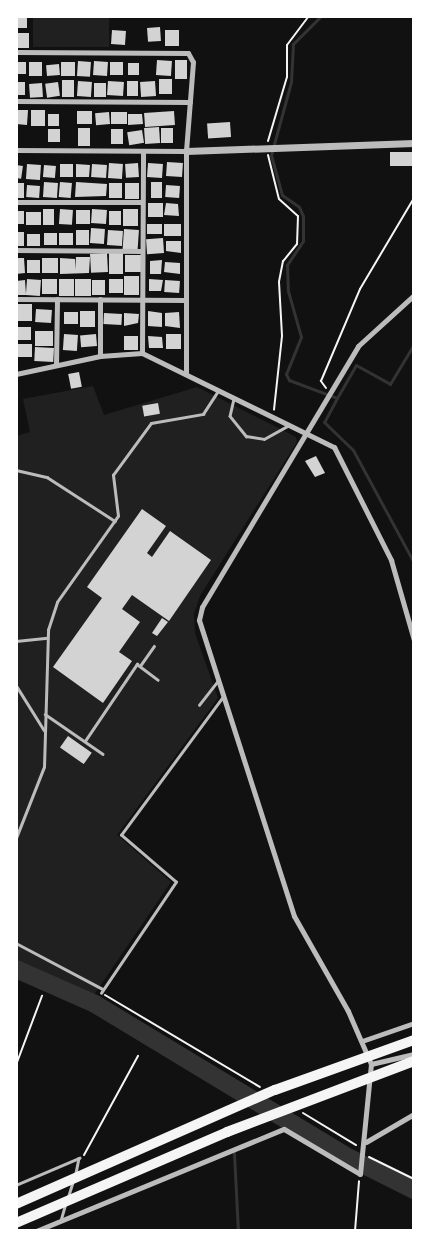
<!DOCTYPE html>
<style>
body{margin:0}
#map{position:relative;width:430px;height:1247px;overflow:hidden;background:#111;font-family:"Public Sans",sans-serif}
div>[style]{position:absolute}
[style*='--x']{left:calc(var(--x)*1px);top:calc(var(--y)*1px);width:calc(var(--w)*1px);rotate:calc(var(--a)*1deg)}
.green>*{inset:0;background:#202020;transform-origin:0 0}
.stream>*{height:3px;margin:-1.5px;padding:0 1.5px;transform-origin:1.5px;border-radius:1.5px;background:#333}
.river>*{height:18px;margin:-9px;padding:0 9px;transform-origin:9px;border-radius:9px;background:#333}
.building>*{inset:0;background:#d3d3d3;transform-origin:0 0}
.path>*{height:2px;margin:-1px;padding:0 1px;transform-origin:1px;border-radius:1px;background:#f5f5f5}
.service>*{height:2.5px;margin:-1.25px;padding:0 1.25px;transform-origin:1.25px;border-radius:1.25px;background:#bcbcbc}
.minor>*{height:5px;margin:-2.5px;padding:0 2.5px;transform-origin:2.5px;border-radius:2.5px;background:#bcbcbc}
.tertiary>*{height:7px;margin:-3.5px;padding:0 3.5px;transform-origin:3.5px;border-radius:3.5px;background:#bcbcbc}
.motorway>*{height:10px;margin:-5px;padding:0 5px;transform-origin:5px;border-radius:5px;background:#f5f5f5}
span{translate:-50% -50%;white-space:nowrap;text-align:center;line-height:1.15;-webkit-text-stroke:4px #fff;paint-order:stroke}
.frame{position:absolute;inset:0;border:18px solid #fff;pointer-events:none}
</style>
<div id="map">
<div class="green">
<i style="left:33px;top:16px;width:76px;height:31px"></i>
<i style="clip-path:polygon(93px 386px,104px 415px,197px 387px,296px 437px,297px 442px,200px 596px,194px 614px,195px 633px,218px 698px,117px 835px,171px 882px,94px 995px,16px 960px,16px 436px,30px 432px,23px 399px)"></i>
</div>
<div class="stream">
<i style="--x:321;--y:16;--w:40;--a:135"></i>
<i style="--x:293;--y:44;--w:38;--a:93"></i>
<i style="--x:291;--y:82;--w:76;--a:105.3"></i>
<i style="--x:271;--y:155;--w:41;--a:74.6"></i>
<i style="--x:282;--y:195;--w:21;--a:35"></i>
<i style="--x:299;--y:207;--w:10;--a:66"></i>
<i style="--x:303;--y:216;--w:25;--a:90"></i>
<i style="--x:303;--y:241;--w:29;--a:124"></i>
<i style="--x:287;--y:265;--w:26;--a:88"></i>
<i style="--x:288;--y:291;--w:48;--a:74.2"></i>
<i style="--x:301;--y:337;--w:40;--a:112"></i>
<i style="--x:286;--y:374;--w:7;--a:63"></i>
<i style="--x:289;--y:380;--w:51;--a:20.6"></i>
<i style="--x:337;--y:398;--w:27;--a:118"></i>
<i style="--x:324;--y:422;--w:40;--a:44"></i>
<i style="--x:353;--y:450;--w:128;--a:61.6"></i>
<i style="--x:337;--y:398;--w:38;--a:-60"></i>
<i style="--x:356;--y:365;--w:39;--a:29"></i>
<i style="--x:390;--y:384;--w:47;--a:-59"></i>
<i style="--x:234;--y:1153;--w:78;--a:87.1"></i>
</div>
<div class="river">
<i style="--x:16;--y:969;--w:86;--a:23.9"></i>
<i style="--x:95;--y:1004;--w:291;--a:31.2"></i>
<i style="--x:344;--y:1155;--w:78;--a:26.6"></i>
</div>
<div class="building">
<i style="left:16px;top:16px;width:11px;height:12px"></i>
<i style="left:160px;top:27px;width:14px;height:13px;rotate:86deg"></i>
<i style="left:112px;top:30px;width:14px;height:14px;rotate:4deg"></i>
<i style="left:165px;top:30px;width:14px;height:16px"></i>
<i style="left:16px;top:33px;width:13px;height:15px"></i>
<i style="left:157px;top:60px;width:15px;height:15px;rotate:4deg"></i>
<i style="left:175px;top:60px;width:12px;height:19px"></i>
<i style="left:78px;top:61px;width:13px;height:15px;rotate:4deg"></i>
<i style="left:94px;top:61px;width:14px;height:14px;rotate:4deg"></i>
<i style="left:16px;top:62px;width:10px;height:12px"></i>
<i style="left:29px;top:62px;width:13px;height:14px"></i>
<i style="left:61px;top:62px;width:14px;height:14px"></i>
<i style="left:110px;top:62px;width:13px;height:13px"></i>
<i style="left:128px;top:63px;width:11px;height:12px"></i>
<i style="left:59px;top:64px;width:11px;height:13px;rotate:85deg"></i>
<i style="left:159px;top:79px;width:13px;height:15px"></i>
<i style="left:62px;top:80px;width:12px;height:17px"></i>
<i style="left:78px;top:81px;width:14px;height:15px;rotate:4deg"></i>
<i style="left:108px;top:81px;width:16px;height:14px;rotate:4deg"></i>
<i style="left:127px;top:81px;width:11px;height:15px"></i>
<i style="left:155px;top:81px;width:15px;height:15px;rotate:86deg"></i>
<i style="left:16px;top:82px;width:9px;height:13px"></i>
<i style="left:58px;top:82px;width:14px;height:13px;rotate:82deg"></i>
<i style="left:42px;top:83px;width:14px;height:13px;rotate:86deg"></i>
<i style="left:94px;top:83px;width:12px;height:14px"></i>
<i style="clip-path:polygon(16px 110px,28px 110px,27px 125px,16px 124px)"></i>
<i style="left:31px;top:110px;width:14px;height:16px"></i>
<i style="left:77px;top:111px;width:15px;height:13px"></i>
<i style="left:174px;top:111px;width:14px;height:30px;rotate:86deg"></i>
<i style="left:109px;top:112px;width:12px;height:14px;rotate:85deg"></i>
<i style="left:111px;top:112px;width:16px;height:12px"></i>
<i style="left:48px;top:114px;width:11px;height:12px"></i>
<i style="clip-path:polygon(128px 114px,142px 114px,143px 124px,128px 125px)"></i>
<i style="left:230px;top:122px;width:15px;height:23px;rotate:86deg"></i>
<i style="left:159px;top:127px;width:16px;height:15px;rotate:86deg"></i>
<i style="left:78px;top:128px;width:12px;height:18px"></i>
<i style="left:161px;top:128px;width:12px;height:15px"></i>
<i style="left:48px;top:129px;width:12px;height:13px"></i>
<i style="left:111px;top:129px;width:12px;height:15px"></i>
<i style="left:142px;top:130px;width:13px;height:15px;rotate:81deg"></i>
<i style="left:414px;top:152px;width:14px;height:24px;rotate:90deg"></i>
<i style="left:167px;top:162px;width:16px;height:14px;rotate:4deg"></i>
<i style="left:109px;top:163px;width:14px;height:15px;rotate:4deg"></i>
<i style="left:138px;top:163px;width:14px;height:13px;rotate:86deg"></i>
<i style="left:148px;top:163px;width:15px;height:14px;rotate:4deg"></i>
<i style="left:27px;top:164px;width:14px;height:15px;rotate:4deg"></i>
<i style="left:60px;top:164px;width:13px;height:13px"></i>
<i style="clip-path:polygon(76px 164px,90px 165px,89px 177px,76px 177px)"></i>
<i style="left:92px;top:164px;width:15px;height:13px;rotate:4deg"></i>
<i style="left:16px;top:165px;width:7px;height:13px;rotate:8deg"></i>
<i style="left:44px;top:165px;width:12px;height:12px;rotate:5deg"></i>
<i style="left:44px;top:182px;width:14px;height:15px;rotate:4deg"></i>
<i style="left:60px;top:182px;width:12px;height:15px;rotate:5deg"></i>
<i style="clip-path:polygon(76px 182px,107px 184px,106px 196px,75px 197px)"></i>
<i style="left:151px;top:182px;width:11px;height:16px"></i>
<i style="left:16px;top:183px;width:8px;height:15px"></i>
<i style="left:109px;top:183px;width:13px;height:15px"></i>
<i style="left:125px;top:183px;width:14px;height:16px"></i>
<i style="left:27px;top:185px;width:13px;height:12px;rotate:4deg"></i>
<i style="left:166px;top:185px;width:14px;height:12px;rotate:4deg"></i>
<i style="left:148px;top:203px;width:15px;height:14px"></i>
<i style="clip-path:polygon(166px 203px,178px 204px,179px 216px,164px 215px)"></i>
<i style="left:43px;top:209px;width:11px;height:16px"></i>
<i style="left:60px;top:209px;width:13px;height:15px;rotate:4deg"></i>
<i style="left:92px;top:209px;width:15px;height:14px;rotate:4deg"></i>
<i style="left:123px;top:209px;width:15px;height:17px"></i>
<i style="left:76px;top:210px;width:14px;height:14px"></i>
<i style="left:16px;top:211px;width:8px;height:13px"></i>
<i style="left:109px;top:211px;width:12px;height:14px"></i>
<i style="left:26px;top:212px;width:15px;height:13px"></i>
<i style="left:147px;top:224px;width:15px;height:10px"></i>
<i style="left:164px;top:224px;width:17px;height:12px"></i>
<i style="left:91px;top:228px;width:14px;height:15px;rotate:4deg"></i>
<i style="left:124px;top:229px;width:15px;height:20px;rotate:4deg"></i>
<i style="left:76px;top:230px;width:13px;height:15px"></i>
<i style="left:108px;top:230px;width:15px;height:15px;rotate:4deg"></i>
<i style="left:16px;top:232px;width:8px;height:14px"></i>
<i style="left:44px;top:233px;width:13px;height:12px"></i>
<i style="left:59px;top:233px;width:14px;height:12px"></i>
<i style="left:27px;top:234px;width:13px;height:12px"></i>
<i style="left:163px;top:238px;width:15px;height:17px;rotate:86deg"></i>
<i style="clip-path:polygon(166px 241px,181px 241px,181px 253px,166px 251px)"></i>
<i style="left:107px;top:253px;width:19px;height:17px;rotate:87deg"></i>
<i style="left:109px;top:253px;width:14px;height:21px"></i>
<i style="left:125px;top:255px;width:16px;height:17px"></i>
<i style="clip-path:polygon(76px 257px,90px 257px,89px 273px,60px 274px,60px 258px,75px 259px,75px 270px)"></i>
<i style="clip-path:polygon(16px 258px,24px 258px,25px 273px,16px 274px)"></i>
<i style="left:42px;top:258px;width:16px;height:15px"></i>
<i style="left:27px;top:260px;width:13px;height:13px"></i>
<i style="clip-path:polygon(162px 260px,161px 274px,150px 274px,150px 261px)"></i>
<i style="clip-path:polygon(165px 262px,180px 263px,180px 274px,164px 272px)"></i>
<i style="left:124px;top:276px;width:15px;height:19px"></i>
<i style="left:27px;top:279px;width:14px;height:16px;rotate:4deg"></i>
<i style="left:42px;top:279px;width:15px;height:15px"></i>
<i style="left:59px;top:279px;width:15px;height:17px"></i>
<i style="left:75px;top:279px;width:16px;height:17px"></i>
<i style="left:109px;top:279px;width:14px;height:14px"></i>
<i style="clip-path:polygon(149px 279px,163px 280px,161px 291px,149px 291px)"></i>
<i style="clip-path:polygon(25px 280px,26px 295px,16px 295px,16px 281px)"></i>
<i style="left:92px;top:280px;width:13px;height:15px"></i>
<i style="left:165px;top:280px;width:15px;height:12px;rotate:4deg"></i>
<i style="left:16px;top:304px;width:16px;height:17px"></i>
<i style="left:36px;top:309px;width:16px;height:13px;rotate:4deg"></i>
<i style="left:80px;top:311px;width:15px;height:16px"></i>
<i style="clip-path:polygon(148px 311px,162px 313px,162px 327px,148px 326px)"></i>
<i style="left:64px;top:312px;width:14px;height:12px"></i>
<i style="clip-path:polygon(179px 312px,180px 328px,165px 326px,165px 313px)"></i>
<i style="left:104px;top:313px;width:18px;height:11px;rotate:3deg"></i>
<i style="clip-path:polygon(124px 313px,139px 314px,138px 323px,124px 326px)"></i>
<i style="left:16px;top:327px;width:15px;height:13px"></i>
<i style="left:35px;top:331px;width:18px;height:15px"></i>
<i style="left:64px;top:334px;width:14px;height:16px;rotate:4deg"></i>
<i style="left:96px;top:334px;width:12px;height:16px;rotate:85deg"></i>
<i style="left:166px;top:334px;width:15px;height:15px"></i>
<i style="left:124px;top:336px;width:14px;height:14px"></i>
<i style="clip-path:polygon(148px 336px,162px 337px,163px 348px,149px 348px)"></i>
<i style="left:16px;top:344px;width:16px;height:13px"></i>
<i style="left:35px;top:347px;width:19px;height:14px;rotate:3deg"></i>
<i style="left:79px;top:372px;width:15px;height:11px;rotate:79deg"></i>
<i style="left:158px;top:403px;width:11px;height:16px;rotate:80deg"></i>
<i style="clip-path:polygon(316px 456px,325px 473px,315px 477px,305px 461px)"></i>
<i style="clip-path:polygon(142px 509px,166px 526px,147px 553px,152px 557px,170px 531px,211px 560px,169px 621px,132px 595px,122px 609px,140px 622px,119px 652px,132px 661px,103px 703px,53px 667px,102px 598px,87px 587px)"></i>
<i style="clip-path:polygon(162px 618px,168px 622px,157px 636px,152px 633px)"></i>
<i style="left:68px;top:736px;width:29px;height:14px;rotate:35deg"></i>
</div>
<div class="path">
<i style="--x:268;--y:141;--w:67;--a:-73.5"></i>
<i style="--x:287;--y:77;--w:32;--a:-90"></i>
<i style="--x:287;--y:45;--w:36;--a:-53"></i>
<i style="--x:268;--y:155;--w:45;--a:76"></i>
<i style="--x:279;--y:199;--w:25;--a:42"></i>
<i style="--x:298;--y:216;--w:28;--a:92"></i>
<i style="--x:297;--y:244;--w:22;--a:129"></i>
<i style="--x:283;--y:261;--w:21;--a:101"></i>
<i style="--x:279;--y:282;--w:54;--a:86.8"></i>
<i style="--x:282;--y:336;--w:74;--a:96.2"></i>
<i style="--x:326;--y:388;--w:9;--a:-126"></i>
<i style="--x:321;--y:381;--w:100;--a:-67"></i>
<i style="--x:360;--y:289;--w:106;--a:-59.3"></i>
<i style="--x:105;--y:995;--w:180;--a:30.7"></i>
<i style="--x:16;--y:1065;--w:74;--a:-69.4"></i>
<i style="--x:303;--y:1113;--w:62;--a:31.1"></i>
<i style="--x:84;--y:1155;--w:113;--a:-61.4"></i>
<i style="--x:369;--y:1157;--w:50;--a:26.1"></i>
<i style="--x:355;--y:1231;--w:50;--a:-85.4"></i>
</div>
<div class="service">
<i style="--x:234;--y:399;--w:17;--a:103"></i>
<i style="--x:230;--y:416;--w:26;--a:51"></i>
<i style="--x:246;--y:436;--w:18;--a:9"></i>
<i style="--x:264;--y:439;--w:29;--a:-29"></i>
<i style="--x:16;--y:470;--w:32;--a:13"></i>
<i style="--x:47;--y:477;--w:81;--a:32.9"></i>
<i style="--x:16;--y:641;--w:31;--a:-6"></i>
<i style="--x:140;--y:666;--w:24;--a:-55"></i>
<i style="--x:16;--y:685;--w:53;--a:58.1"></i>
<i style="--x:199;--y:705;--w:29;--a:-52"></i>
<i style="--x:45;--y:714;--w:70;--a:34.6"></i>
<i style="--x:85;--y:741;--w:93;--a:-56"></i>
<i style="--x:137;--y:664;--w:26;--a:37"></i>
<i style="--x:16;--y:838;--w:76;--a:-68.5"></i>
<i style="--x:44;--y:767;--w:137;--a:-88.3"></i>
<i style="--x:48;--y:630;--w:29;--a:-72"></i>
<i style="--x:57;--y:602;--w:105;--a:-54.7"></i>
<i style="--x:118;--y:516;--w:41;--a:-97"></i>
<i style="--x:113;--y:475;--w:64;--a:-53.8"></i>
<i style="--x:151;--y:423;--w:53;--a:-9.8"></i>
<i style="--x:203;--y:414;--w:27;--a:-57"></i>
<i style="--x:16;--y:943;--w:98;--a:27.9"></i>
<i style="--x:101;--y:993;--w:134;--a:-56"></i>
<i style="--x:176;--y:882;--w:72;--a:-139.5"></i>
<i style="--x:121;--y:835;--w:170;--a:-53.6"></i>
<i style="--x:16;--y:1185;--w:69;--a:-23.2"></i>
<i style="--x:79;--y:1158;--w:16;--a:101"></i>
<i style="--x:68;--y:1197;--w:14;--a:-73"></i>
<i style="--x:61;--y:1219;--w:15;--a:-74"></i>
</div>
<div class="minor">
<i style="--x:16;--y:52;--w:172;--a:0.3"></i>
<i style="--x:188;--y:53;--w:10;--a:61"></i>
<i style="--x:193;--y:62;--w:89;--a:94.5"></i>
<i style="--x:186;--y:151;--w:223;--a:90"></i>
<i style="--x:16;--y:101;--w:174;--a:0.3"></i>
<i style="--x:16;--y:150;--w:170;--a:0.3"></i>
<i style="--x:16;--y:202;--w:126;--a:0"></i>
<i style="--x:16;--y:250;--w:126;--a:0.5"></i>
<i style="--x:16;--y:299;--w:170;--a:0.3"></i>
<i style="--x:142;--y:353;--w:202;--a:-89.7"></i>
<i style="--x:100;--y:356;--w:57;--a:-90"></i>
<i style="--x:56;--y:365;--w:66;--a:-89.1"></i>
<i style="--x:16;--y:374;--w:86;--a:-12.1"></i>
<i style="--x:100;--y:356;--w:42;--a:-4.1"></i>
<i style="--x:142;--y:353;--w:214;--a:26.1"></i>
<i style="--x:334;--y:447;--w:127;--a:63.2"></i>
<i style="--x:391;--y:560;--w:83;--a:74"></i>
<i style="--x:362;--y:1041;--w:55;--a:-19.1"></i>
<i style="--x:371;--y:1064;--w:44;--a:-13.1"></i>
<i style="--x:366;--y:1142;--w:56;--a:-30.3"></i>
<i style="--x:36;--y:1231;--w:268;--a:-22.4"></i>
<i style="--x:284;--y:1129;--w:88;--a:30.6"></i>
<i style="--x:360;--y:1174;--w:111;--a:-84.3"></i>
<i style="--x:371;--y:1064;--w:58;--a:-113.5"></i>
<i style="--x:348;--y:1011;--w:109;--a:-119.6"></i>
<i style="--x:294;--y:916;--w:311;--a:-107.8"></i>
<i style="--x:199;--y:620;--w:13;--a:-77"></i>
<i style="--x:202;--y:607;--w:304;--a:-59.1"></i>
<i style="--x:358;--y:346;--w:76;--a:-42.3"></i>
</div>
<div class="tertiary">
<i style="--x:186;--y:151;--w:228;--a:-2"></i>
</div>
<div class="motorway">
<i style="--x:16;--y:1204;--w:283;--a:-23.8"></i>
<i style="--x:275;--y:1090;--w:148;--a:-19.8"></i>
<i style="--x:16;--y:1223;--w:230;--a:-23.3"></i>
<i style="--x:227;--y:1132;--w:200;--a:-20.8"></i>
</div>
<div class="frame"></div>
</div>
